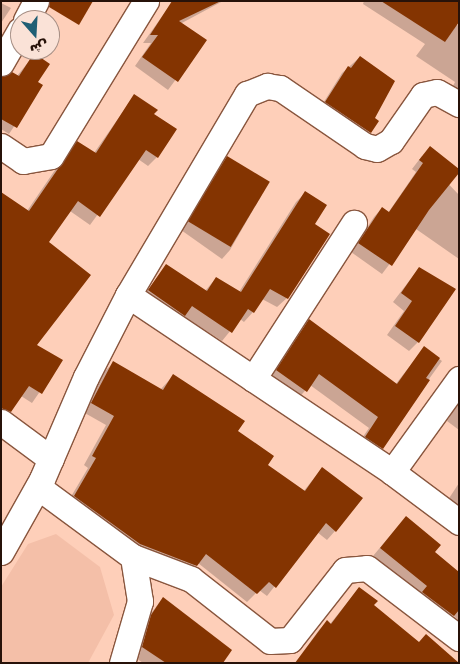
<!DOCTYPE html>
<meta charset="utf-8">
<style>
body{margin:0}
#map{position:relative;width:460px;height:664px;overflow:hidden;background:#fecfb9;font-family:"DejaVu Sans","Noto Naskh Arabic",sans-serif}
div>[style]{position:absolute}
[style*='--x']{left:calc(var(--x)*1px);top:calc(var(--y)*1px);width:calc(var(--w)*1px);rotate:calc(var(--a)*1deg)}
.built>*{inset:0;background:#f4bfa8}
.shadow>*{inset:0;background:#0003}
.building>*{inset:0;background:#843401;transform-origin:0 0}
.roads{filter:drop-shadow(1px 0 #89563e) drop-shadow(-1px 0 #89563e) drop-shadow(0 1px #89563e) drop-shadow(0 -1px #89563e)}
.street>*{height:25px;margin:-12.5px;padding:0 12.5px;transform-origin:12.5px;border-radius:12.5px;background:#fff}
span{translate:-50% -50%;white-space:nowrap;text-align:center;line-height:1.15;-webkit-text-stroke:5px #fae2d7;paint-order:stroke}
.frame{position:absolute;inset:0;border:2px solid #271209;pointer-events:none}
.north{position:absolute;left:10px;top:10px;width:50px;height:50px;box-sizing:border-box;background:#fae2d7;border:1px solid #a68f85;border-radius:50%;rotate:161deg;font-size:14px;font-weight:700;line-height:20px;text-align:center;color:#271209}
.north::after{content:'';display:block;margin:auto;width:18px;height:22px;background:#205f75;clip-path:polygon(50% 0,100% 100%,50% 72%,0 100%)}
</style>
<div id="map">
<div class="built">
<i style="clip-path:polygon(56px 534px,100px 567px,114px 615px,88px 663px,1px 663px,1px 587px,28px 544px)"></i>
</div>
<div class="shadow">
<i style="clip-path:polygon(173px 1px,223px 1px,180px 24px,205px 40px,168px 90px,135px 66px,151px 43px,143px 43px)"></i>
<i style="clip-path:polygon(364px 1px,458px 1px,455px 24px,459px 26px,459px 90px,453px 86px,455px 82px,416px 56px,425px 44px,363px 4px)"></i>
<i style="clip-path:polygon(1px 3px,11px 8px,1px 23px)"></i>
<i style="clip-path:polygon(34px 55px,36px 82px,41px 86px,9px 134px,1px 129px,1px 79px,17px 76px)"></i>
<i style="clip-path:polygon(360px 57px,373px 118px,370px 132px,364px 138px,320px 108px,342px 73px)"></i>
<i style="clip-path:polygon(134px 96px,153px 114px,157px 157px,148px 166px,138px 159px,90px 225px,70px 211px,48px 242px,35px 345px,61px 361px,32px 403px,21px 396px,1px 419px,1px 194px,27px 211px,68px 151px,77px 142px,94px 153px)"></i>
<i style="clip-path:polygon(422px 156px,459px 195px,459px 259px,416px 229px,382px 274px,351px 252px,374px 217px,382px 208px,388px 213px,416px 172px,412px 169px)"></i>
<i style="clip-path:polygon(227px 158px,269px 182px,230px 250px,222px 259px,181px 230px,219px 166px)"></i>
<i style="clip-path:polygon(305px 193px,314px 224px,287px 298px,277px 307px,262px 299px,253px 312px,244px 322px,240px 319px,222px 341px,183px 316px,175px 324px,140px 300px,167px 265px,205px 291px,216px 278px,239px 292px,296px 202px)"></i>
<i style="clip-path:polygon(419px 268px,418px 342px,409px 351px,387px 335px,404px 311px,393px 302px)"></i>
<i style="clip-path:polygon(309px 320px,395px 385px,424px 348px,442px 361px,372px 458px,356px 447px,369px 428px,310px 385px,296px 401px,267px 381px)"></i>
<i style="clip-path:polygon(113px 363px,160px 390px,173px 376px,236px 432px,266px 465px,303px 492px,322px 468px,335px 531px,327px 540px,317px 532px,267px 596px,259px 590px,247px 602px,198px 563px,187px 574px,66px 505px,88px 468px,84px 465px,106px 425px,83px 412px,105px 371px)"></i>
<i style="clip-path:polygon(459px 401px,459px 430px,447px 421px)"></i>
<i style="clip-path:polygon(459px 483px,459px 516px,444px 506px)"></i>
<i style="clip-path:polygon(399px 525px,459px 573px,459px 621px,453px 615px,445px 623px,420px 594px,373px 556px)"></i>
<i style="clip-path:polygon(359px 588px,373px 605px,418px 643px,458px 663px,295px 663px,319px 630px,327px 622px,330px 624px)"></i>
<i style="clip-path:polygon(163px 598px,222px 663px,143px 663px,133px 656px,142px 625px)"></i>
</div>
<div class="building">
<i style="clip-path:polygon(50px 1px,93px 1px,79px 25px,49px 7px)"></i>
<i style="clip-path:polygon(172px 1px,221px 1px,179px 21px,207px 40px,178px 82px,142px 57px,158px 35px,150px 35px)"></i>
<i style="clip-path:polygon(381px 1px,459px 1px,459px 22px,445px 42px)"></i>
<i style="clip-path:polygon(34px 53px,50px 64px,38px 82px,43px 85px,17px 128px,1px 119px,1px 77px,12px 72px,19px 76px)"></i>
<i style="clip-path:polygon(360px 56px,395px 81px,375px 118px,379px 121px,371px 133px,325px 102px,348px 66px,351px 68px)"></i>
<i style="clip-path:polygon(134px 94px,158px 110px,154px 114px,177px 129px,158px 158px,146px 150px,100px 217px,78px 201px,49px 242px,91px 275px,37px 345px,63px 360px,42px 394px,29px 386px,11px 412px,1px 408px,1px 192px,29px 211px,77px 141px,96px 153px)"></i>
<i style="clip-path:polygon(430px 146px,459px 169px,459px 173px,429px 210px,392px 266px,358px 243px,382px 207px,389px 212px,423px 163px,419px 160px)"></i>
<i style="left:227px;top:156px;width:50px;height:76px;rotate:31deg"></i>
<i style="clip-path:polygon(305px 191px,327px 205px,315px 224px,330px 234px,288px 299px,270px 289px,254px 313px,248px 309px,232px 333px,192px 306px,185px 316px,148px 290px,166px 264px,207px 291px,216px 277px,241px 292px)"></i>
<i style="clip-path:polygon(419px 267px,456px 289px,419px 343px,395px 326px,412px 301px,401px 293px)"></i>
<i style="clip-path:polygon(309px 319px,397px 384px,424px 346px,440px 358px,426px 378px,430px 380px,383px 449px,365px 437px,378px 417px,319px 374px,307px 392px,276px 370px)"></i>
<i style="clip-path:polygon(113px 361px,163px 390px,173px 374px,245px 421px,238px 431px,274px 456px,268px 465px,305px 491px,322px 467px,363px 498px,336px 532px,326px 523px,276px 588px,269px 582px,257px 594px,206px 554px,197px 566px,140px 544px,74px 496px,96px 458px,92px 456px,114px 416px,91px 403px)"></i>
<i style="clip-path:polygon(406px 516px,441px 545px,435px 552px,459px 572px,459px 610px,454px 616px,422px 592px,427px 586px,380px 548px)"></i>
<i style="clip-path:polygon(359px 587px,378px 601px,374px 605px,419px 642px,426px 634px,459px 663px,295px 663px,327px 620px,331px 624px)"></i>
<i style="clip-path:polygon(163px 597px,232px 650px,223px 663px,166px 663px,142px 647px,151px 615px)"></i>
</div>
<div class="roads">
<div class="street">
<i style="--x:26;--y:20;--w:21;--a:-62"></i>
<i style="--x:1;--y:63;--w:38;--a:-60"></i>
<i style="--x:1;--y:146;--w:27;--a:34"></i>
<i style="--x:23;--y:161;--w:28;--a:-10"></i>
<i style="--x:51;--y:156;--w:182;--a:-58.5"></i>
<i style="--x:128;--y:295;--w:318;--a:33.8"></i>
<i style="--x:392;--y:472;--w:84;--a:36.7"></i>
<i style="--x:253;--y:379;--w:186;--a:-57.1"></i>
<i style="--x:1;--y:422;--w:62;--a:36.5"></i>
<i style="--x:392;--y:472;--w:115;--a:-54.2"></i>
<i style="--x:38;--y:487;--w:118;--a:36.4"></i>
<i style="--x:133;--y:557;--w:45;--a:81"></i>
<i style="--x:140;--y:601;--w:65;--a:106.2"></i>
<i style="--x:1;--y:552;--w:84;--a:-60.7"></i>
<i style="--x:42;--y:479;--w:111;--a:-66.7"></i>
<i style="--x:86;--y:377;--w:92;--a:-62.9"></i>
<i style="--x:128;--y:295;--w:234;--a:-59.4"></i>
<i style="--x:247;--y:94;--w:22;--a:-22"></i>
<i style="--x:267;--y:86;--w:13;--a:9"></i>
<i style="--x:280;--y:88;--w:103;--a:34.3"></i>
<i style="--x:365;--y:146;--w:12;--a:14"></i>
<i style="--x:377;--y:149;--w:16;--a:-30"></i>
<i style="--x:391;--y:141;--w:56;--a:-55.2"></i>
<i style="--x:423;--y:95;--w:14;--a:-12"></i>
<i style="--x:437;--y:92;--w:25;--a:29"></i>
<i style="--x:133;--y:557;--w:62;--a:20.8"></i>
<i style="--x:191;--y:579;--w:100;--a:38.1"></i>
<i style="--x:270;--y:641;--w:20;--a:-3"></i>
<i style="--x:290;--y:640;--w:89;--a:-51.8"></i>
<i style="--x:345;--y:570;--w:22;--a:-5"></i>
<i style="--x:367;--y:568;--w:116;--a:37.3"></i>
</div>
</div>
<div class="frame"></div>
<div class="north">ش</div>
</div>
